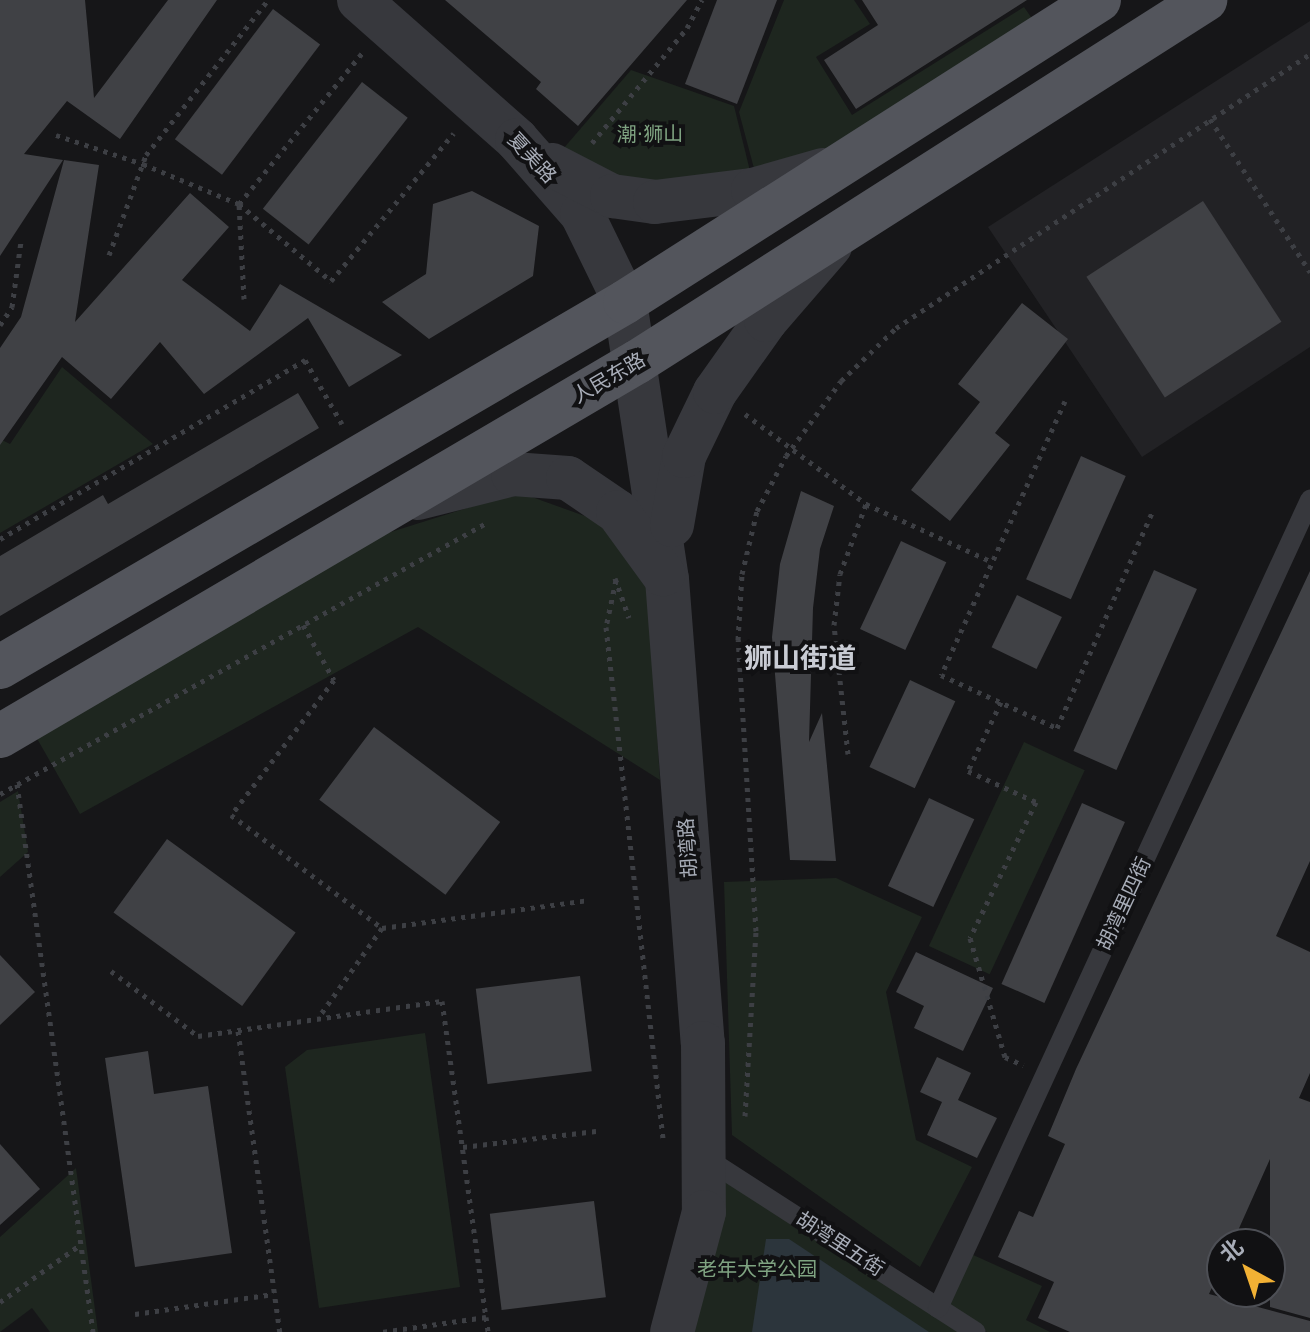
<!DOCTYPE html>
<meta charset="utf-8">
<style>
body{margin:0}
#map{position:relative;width:1310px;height:1332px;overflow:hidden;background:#161618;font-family:"DejaVu Sans","Noto Sans SC",sans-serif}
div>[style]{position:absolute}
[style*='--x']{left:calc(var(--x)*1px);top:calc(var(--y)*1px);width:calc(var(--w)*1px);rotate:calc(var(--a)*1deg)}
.built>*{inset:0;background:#222225}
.green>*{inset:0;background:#1e261f;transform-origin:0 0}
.water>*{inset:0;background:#2c353c}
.building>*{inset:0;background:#404145;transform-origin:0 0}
.path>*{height:5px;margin-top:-2.5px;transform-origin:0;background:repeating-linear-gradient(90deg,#3d3f44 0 4px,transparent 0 10px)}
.service>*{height:20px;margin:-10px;padding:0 10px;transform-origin:10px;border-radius:10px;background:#37383d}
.tertiary>*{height:44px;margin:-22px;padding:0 22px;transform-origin:22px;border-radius:22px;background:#37383d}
.primary>*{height:44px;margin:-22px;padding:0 22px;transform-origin:22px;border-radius:22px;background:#53555c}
span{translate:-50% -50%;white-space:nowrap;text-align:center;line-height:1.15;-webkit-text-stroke:8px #111113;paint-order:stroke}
.park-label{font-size:20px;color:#7fa381}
.street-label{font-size:20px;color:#a8adb8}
.district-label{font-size:28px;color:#c9ccd4;font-weight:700}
.north{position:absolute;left:1206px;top:1228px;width:80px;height:80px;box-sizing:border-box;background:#111113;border:2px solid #4d4f55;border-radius:50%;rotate:320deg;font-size:22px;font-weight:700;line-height:32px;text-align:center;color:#a8adb8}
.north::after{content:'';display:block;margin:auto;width:28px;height:36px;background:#f2b134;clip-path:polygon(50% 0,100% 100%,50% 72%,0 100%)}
</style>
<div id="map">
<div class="built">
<i style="clip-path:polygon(1310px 21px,1310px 347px,1142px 457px,988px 227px)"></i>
</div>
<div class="green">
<i style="clip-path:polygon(784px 0,854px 0,870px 24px,816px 57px,852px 115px,1024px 7px,1040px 30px,842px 154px,756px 176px,739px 112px)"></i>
<i style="clip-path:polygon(631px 70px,734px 106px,753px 183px,651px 189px,557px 156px)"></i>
<i style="clip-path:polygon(62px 367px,153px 444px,0 533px,0 439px,10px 444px)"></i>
<i style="clip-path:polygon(518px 492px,607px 524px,648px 589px,660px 780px,418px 627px,80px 814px,35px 735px,359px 542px)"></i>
<i style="left:1024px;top:742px;width:67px;height:225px;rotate:25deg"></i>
<i style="clip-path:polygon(18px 791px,28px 852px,0 877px,0 802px)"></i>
<i style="clip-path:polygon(836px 878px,922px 917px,886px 992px,916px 1140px,972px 1167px,920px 1267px,732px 1135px,724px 882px)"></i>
<i style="clip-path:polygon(425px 1033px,460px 1287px,319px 1308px,285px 1067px,307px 1050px)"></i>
<i style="clip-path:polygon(708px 1163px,969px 1332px,676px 1332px)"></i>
<i style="clip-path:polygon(76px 1168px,98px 1332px,50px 1332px,32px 1308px,0 1332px,0 1237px)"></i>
<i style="clip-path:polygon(971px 1254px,1042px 1286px,1026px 1320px,1050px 1332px,987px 1332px,947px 1307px)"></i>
</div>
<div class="water">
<i style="clip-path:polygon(766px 1239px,789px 1239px,929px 1332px,752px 1332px)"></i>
</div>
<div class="building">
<i style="clip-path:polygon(0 0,85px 0,94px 98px,168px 0,217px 0,120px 139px,67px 101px,24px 154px,63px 160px,0 256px)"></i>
<i style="clip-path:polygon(445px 0,687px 0,578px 126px,536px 89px,541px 82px)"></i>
<i style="clip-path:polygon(717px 0,777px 0,737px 104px,685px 84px)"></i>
<i style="clip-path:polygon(862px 0,1027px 0,856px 109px,824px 60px,878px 25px)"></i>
<i style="left:273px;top:9px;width:59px;height:163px;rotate:37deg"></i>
<i style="left:362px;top:82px;width:58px;height:161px;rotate:38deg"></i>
<i style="clip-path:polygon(64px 160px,99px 165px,75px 322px,190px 193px,229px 227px,182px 280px,250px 331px,280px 284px,402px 355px,349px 387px,308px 318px,204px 394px,160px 342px,111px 399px,62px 357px,0 445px,0 348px,21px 317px)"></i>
<i style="clip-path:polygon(472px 191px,539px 226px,533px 276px,429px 339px,382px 302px,426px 274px,433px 204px)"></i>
<i style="left:1203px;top:201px;width:144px;height:139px;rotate:57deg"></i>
<i style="clip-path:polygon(1022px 303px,1068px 339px,995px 433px,1010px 445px,950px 521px,911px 490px,980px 402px,958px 384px)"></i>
<i style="clip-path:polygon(298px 393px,319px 428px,0 616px,0 556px,103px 495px,108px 504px)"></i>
<i style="left:1081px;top:456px;width:49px;height:135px;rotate:24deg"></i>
<i style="clip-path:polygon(801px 491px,834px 506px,820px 549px,813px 608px,809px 742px,822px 713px,836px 861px,790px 860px,772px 637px,780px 564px)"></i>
<i style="left:901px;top:541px;width:50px;height:97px;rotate:25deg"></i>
<i style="left:1154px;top:570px;width:47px;height:198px;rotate:24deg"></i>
<i style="clip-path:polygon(1310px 571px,1310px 861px,1276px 936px,1310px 952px,1310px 1073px,1299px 1098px,1310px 1102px,1310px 1318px,1270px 1307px,1270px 1159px,1232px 1244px,1222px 1244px,1222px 1265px,1209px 1294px,1310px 1321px,1310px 1332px,1070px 1332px,1038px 1318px,1054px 1282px,998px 1257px,1019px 1211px,1033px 1217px,1065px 1144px,1048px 1136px,1076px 1069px)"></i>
<i style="left:1017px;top:595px;width:50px;height:58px;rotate:26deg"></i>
<i style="left:910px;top:680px;width:50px;height:96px;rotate:25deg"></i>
<i style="left:374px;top:727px;width:158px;height:91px;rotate:37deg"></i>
<i style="left:929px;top:798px;width:50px;height:97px;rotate:25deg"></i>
<i style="left:1082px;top:803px;width:47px;height:198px;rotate:24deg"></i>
<i style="left:167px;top:839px;width:159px;height:91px;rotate:36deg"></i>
<i style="clip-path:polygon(916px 952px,993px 988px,963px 1051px,914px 1028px,924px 1006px,896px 992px)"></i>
<i style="clip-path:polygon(0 955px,35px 992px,0 1025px)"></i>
<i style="left:580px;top:976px;width:96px;height:105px;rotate:83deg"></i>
<i style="clip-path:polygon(148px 1051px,154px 1094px,208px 1086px,232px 1253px,135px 1267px,105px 1058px)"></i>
<i style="clip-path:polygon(937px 1057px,971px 1073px,958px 1100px,997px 1118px,977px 1158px,927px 1135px,942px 1102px,920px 1092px)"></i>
<i style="clip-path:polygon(0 1144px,40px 1189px,0 1225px)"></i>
<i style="left:594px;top:1201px;width:97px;height:105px;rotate:83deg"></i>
</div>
<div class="path">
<i style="--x:1210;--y:119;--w:183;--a:56.8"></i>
<i style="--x:56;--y:135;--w:92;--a:18.4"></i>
<i style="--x:143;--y:164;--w:104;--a:22.6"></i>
<i style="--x:239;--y:204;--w:120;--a:39.9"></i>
<i style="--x:331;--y:281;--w:192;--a:-50.3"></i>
<i style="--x:592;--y:143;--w:149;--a:-50.4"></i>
<i style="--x:687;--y:28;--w:32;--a:-62"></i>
<i style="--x:109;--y:255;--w:107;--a:-69.7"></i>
<i style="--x:146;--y:155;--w:197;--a:-51.8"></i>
<i style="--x:244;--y:299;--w:95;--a:-93"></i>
<i style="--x:239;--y:204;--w:196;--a:-50.8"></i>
<i style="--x:0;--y:325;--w:22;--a:-56"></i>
<i style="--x:12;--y:307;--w:67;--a:-82.2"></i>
<i style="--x:1065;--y:401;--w:301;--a:114.3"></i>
<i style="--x:941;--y:675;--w:128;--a:24.6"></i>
<i style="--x:1057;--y:728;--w:235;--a:-66.2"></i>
<i style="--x:745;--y:414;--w:151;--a:36.6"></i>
<i style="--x:866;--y:504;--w:139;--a:24.7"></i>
<i style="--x:0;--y:539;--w:354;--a:-30.4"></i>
<i style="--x:305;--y:360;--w:74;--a:60"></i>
<i style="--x:615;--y:578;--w:42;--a:70.7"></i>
<i style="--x:616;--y:580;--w:48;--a:102"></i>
<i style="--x:606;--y:627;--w:514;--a:83.64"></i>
<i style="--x:303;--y:625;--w:63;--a:60.6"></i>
<i style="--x:334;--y:680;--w:170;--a:127.3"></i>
<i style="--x:231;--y:815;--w:189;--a:36.8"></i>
<i style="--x:382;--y:928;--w:110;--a:125.4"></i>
<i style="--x:1001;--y:702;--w:76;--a:115.6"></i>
<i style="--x:968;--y:771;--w:75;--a:24.5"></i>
<i style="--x:1036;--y:802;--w:151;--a:115.9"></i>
<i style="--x:970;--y:938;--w:124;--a:73.6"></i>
<i style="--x:1005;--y:1057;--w:20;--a:24"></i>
<i style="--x:848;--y:754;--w:130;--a:-96.2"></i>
<i style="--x:834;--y:625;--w:51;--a:-83.3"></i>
<i style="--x:840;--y:574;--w:75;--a:-69.6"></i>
<i style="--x:17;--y:784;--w:553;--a:82.1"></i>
<i style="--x:0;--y:794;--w:559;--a:-29.13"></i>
<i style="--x:382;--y:928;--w:208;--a:-7.7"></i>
<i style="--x:111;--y:971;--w:109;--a:36.8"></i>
<i style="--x:198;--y:1036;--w:246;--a:-8.2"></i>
<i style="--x:442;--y:1001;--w:319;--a:82.1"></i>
<i style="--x:486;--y:1317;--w:105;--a:171.8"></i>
<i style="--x:238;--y:1031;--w:304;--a:82.1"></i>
<i style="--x:745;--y:1116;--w:185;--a:-86.6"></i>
<i style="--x:756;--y:931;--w:292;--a:-93.5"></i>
<i style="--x:738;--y:640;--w:66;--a:-86.5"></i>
<i style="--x:742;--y:574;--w:65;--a:-76.6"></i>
<i style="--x:757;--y:511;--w:62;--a:-62.2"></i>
<i style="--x:786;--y:456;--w:93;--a:-53.7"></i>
<i style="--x:841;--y:381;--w:76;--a:-43.9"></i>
<i style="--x:896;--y:328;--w:496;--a:-33.5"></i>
<i style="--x:463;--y:1147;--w:134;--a:-6.9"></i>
<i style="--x:0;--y:1302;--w:98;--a:-35.5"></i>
<i style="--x:135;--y:1314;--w:140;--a:-8.2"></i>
<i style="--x:486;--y:1317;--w:15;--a:82"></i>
</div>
<div class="service">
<i style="--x:704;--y:1157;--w:323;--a:32.8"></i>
<i style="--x:938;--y:1308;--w:890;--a:-65.28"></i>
</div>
<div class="tertiary">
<i style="--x:359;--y:0;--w:211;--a:41.5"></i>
<i style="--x:517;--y:140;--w:98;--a:48.7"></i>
<i style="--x:582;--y:214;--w:98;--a:64"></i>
<i style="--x:625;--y:302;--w:280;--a:81.4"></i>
<i style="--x:667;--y:579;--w:465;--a:85.6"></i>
<i style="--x:703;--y:1043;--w:169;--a:89.7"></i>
<i style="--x:704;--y:1212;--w:124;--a:104.9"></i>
<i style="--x:552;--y:165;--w:68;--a:27.3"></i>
<i style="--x:612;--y:196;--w:43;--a:7.9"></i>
<i style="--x:655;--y:202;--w:99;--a:-7"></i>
<i style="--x:753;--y:190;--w:73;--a:-15.9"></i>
<i style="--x:418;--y:498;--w:98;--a:-14.2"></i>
<i style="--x:513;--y:474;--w:55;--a:4.2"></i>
<i style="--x:568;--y:478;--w:60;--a:34.2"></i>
<i style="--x:618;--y:512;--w:77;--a:54"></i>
<i style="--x:672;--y:525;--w:70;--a:-80.1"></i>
<i style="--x:684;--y:456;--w:71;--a:-64.2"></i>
<i style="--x:715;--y:392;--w:88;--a:-54.7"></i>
<i style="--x:766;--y:320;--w:98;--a:-49.1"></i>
</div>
<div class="primary">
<i style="--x:0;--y:667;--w:724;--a:-30.28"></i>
<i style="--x:625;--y:302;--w:562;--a:-32.5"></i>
<i style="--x:0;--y:736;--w:739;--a:-30.42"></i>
<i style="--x:637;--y:362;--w:674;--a:-32.51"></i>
</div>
<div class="park-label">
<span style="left:650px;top:134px">潮·狮山</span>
<span style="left:757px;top:1269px">老年大学公园</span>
</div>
<div class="street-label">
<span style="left:532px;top:158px;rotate:47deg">夏美路</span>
<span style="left:609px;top:378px;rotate:-30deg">人民东路</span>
<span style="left:688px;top:848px;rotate:-94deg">胡湾路</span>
<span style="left:1124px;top:904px;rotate:-65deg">胡湾里四街</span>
<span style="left:840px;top:1244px;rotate:33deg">胡湾里五街</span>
</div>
<div class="district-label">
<span style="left:800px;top:659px">狮山街道</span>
</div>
<div class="north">北</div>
</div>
